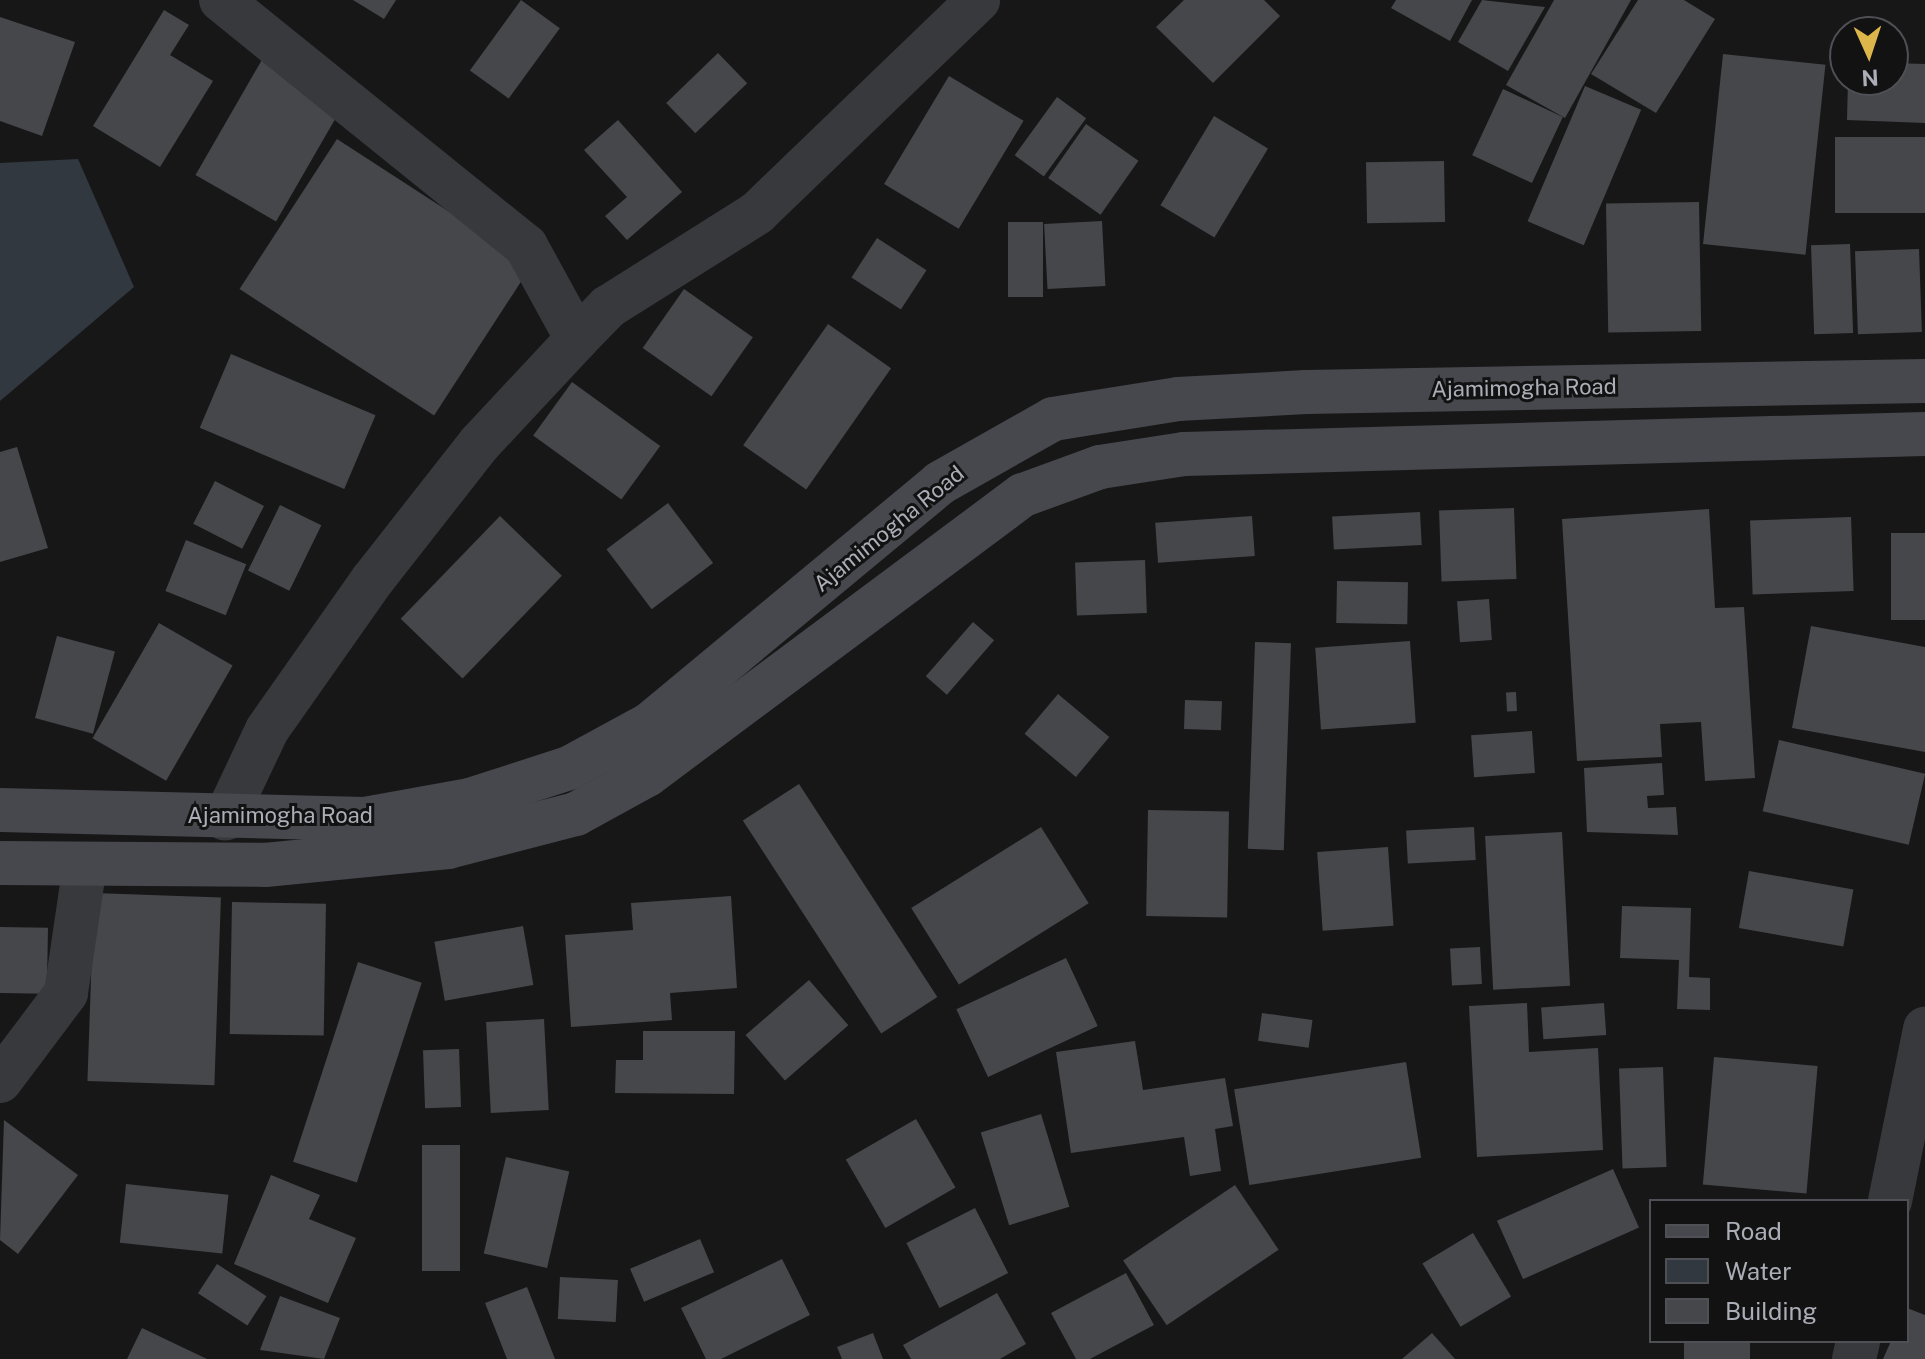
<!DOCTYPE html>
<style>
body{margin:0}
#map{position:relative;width:1925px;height:1359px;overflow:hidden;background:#171718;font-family:"Public Sans",sans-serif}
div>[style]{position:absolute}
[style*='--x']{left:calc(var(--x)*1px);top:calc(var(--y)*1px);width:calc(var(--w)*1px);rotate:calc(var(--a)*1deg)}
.water>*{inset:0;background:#323840}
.building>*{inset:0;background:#46474b;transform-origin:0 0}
.minor>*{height:44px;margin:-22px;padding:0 22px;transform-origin:22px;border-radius:22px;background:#38393d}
.secondary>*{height:44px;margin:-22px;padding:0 22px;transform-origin:22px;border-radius:22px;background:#47484d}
span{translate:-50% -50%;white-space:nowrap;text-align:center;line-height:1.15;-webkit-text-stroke:6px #121213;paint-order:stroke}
.street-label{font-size:22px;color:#abadb7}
.legend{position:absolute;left:1649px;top:1199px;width:260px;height:144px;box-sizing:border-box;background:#121213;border:2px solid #4f5055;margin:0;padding:10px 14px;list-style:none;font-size:24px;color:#abadb7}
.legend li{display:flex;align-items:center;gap:16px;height:40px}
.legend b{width:40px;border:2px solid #4f5055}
.north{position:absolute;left:1829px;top:16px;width:80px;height:80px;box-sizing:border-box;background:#121213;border:2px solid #4f5055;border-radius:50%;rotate:177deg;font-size:22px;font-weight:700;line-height:32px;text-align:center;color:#abadb7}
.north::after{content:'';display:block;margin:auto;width:28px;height:36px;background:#ddb64b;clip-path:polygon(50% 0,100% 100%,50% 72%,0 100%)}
</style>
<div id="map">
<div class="water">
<i style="clip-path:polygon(78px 159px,134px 287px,0 401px,0 163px)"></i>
</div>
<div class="building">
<i style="clip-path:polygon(353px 0,396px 0,384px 19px)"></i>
<i style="left:521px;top:0;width:48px;height:87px;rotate:36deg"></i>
<i style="clip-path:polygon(1184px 0,1264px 0,1280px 16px,1213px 83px,1156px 27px)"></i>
<i style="clip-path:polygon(1396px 0,1472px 0,1450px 41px,1391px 8px)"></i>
<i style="clip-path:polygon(1482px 0,1545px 7px,1508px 71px,1458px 42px)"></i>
<i style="clip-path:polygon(1554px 0,1631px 0,1565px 118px,1506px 85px)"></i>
<i style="clip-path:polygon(1638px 0,1684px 0,1715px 19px,1656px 113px,1591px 74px)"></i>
<i style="clip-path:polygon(164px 10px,189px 25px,170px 55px,213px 81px,160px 167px,93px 126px)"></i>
<i style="clip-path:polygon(0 17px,75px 42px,42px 136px,0 121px)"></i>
<i style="left:718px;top:53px;width:42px;height:72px;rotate:46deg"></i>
<i style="left:1723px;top:54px;width:103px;height:191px;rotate:6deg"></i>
<i style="left:263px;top:58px;width:93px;height:135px;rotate:30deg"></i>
<i style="clip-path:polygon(1893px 63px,1925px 64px,1925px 123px,1847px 120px,1848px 80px,1893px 80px)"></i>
<i style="left:949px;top:76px;width:87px;height:126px;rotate:31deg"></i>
<i style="left:1585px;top:86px;width:61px;height:147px;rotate:23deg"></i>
<i style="left:1503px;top:89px;width:66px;height:73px;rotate:25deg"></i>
<i style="left:1057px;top:97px;width:36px;height:72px;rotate:36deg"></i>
<i style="left:1214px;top:116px;width:63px;height:104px;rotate:31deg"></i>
<i style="clip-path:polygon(618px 120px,682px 192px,627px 240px,605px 216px,627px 197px,584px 150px)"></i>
<i style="left:1086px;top:124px;width:64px;height:66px;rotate:35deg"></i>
<i style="left:1925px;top:137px;width:76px;height:90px;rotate:90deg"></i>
<i style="left:337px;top:139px;width:232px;height:179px;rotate:33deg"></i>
<i style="left:1444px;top:161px;width:61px;height:78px;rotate:89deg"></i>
<i style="left:1699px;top:202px;width:129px;height:93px;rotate:89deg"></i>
<i style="left:1102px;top:221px;width:65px;height:58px;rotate:87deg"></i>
<i style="left:1008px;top:222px;width:35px;height:75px"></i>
<i style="left:877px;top:238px;width:59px;height:47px;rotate:33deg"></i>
<i style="left:1850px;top:244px;width:89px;height:39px;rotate:88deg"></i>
<i style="left:1919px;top:249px;width:83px;height:64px;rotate:88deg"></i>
<i style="left:684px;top:289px;width:84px;height:72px;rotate:35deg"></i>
<i style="left:828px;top:324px;width:77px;height:148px;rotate:35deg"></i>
<i style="left:231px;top:354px;width:157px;height:80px;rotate:23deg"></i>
<i style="left:572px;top:382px;width:109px;height:66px;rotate:36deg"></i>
<i style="clip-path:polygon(17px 447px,48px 548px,0 562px,0 452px)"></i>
<i style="left:215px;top:481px;width:55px;height:48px;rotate:27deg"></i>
<i style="left:668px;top:503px;width:75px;height:77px;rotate:53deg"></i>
<i style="left:280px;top:505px;width:46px;height:73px;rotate:26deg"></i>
<i style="left:1514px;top:508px;width:71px;height:75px;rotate:88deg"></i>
<i style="clip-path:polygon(1709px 509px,1715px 608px,1744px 607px,1755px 778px,1705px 781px,1701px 722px,1660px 724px,1662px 757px,1577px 761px,1562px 519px)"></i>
<i style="left:1420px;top:512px;width:33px;height:88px;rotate:87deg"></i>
<i style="left:500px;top:516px;width:86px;height:143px;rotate:44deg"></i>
<i style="left:1252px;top:516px;width:40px;height:97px;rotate:86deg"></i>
<i style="left:1851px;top:517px;width:74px;height:101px;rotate:88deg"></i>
<i style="left:1891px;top:533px;width:34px;height:87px"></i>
<i style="left:186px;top:540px;width:65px;height:55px;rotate:22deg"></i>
<i style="left:1145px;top:560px;width:53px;height:70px;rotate:88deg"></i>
<i style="left:1337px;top:581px;width:71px;height:42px;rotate:1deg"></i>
<i style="left:1489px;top:599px;width:41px;height:32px;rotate:86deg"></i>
<i style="left:973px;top:622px;width:28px;height:72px;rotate:41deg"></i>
<i style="left:159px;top:623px;width:85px;height:133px;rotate:30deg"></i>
<i style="clip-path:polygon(1811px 626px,1925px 647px,1925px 752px,1792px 728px)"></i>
<i style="left:57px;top:636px;width:60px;height:85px;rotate:15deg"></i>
<i style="left:1410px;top:641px;width:82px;height:95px;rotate:86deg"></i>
<i style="left:1255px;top:642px;width:36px;height:207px;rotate:2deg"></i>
<i style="left:1516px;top:692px;width:19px;height:10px;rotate:87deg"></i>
<i style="left:1058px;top:694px;width:67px;height:52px;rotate:40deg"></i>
<i style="left:1185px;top:700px;width:37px;height:29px;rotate:2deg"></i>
<i style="left:1532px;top:731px;width:42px;height:61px;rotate:86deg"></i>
<i style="left:1779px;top:740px;width:150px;height:73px;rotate:13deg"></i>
<i style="clip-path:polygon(1662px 763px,1664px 795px,1647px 796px,1648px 808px,1676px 807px,1678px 835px,1587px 832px,1584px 768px)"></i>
<i style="left:799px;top:784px;width:254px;height:67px;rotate:57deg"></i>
<i style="left:1148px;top:810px;width:81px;height:106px;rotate:1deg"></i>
<i style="left:1041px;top:827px;width:90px;height:153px;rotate:58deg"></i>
<i style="left:1474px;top:827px;width:33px;height:68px;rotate:87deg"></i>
<i style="left:1562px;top:832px;width:154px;height:77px;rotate:87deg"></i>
<i style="left:1388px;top:847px;width:79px;height:71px;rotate:86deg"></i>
<i style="left:1749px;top:871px;width:106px;height:58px;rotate:10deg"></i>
<i style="left:94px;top:893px;width:127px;height:188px;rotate:2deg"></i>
<i style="clip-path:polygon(731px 896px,737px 988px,670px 993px,672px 1020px,571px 1027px,565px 935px,633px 930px,631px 903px)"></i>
<i style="left:232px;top:902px;width:94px;height:132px;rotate:1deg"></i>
<i style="clip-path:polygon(1622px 906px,1691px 908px,1689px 977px,1710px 978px,1710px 1010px,1677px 1009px,1679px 960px,1620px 958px)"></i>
<i style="left:523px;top:926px;width:60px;height:90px;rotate:80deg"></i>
<i style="left:0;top:927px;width:48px;height:66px;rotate:1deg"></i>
<i style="left:1480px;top:947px;width:37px;height:30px;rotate:87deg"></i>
<i style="left:1066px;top:958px;width:75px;height:121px;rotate:65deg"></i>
<i style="left:358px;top:962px;width:67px;height:210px;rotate:18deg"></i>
<i style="left:809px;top:980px;width:60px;height:84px;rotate:49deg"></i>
<i style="clip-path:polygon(1527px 1003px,1529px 1052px,1598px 1048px,1603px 1150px,1477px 1157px,1469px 1006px)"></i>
<i style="left:1604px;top:1003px;width:32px;height:63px;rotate:86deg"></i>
<i style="left:1262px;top:1013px;width:51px;height:28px;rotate:8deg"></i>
<i style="left:544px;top:1019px;width:91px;height:58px;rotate:87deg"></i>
<i style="clip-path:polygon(643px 1031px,735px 1031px,734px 1094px,615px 1093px,616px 1060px,643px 1060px)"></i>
<i style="clip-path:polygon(1135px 1041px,1143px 1090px,1225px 1078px,1233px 1126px,1215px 1129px,1221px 1171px,1190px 1176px,1184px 1137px,1071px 1153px,1056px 1052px)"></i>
<i style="left:459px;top:1049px;width:58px;height:36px;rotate:88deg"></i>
<i style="left:1714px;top:1057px;width:104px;height:128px;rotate:5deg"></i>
<i style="left:1406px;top:1062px;width:97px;height:174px;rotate:81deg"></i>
<i style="left:1663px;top:1067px;width:100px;height:44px;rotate:88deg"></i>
<i style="left:1041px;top:1114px;width:97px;height:63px;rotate:73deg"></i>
<i style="left:916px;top:1119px;width:79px;height:81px;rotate:60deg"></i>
<i style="clip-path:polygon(4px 1120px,78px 1175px,18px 1254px,0 1240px)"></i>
<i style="left:422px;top:1145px;width:38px;height:126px"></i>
<i style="left:506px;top:1157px;width:65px;height:99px;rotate:13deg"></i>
<i style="left:1613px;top:1169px;width:64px;height:127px;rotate:66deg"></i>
<i style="clip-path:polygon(271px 1175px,320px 1195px,309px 1219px,356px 1238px,328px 1303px,234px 1264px)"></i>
<i style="left:126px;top:1184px;width:103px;height:59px;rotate:6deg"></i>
<i style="left:1235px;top:1185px;width:78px;height:135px;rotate:56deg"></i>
<i style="left:975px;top:1208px;width:73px;height:77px;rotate:63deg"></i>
<i style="left:1473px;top:1233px;width:74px;height:59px;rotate:59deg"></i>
<i style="left:700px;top:1239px;width:36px;height:76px;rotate:67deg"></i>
<i style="clip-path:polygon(782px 1259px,810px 1315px,721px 1359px,706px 1359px,681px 1308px)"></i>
<i style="left:217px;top:1264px;width:59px;height:35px;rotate:33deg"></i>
<i style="clip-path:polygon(1126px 1273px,1154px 1325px,1090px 1359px,1076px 1359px,1051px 1313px)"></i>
<i style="left:560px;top:1277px;width:58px;height:42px;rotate:3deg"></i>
<i style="clip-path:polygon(527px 1287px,555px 1359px,507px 1359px,485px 1303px)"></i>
<i style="clip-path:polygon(997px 1293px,1026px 1344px,1000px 1359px,911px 1359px,903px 1345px)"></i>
<i style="clip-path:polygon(280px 1296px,340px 1318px,324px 1359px,260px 1350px)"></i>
<i style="clip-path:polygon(1907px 1308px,1925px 1315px,1925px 1359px,1883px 1359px,1891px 1341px,1907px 1341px)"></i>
<i style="clip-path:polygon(142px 1328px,207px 1359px,127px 1359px)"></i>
<i style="clip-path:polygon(873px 1333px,883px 1359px,842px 1359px,837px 1347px)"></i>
<i style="clip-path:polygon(1432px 1333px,1455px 1359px,1402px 1359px)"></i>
<i style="left:1684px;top:1341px;width:66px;height:18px"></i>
</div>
<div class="minor">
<i style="--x:221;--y:0;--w:392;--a:38.9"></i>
<i style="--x:526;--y:246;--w:106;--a:61.3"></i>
<i style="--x:577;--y:339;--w:144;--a:133"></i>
<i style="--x:479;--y:444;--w:172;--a:128.1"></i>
<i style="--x:373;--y:579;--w:184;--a:125.1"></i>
<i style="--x:267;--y:730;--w:98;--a:115.3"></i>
<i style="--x:577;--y:339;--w:45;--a:-45.9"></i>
<i style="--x:608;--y:307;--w:176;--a:-32.2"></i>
<i style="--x:757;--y:213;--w:307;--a:-43.9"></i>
<i style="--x:0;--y:1081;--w:110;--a:-53.1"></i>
<i style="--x:66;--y:993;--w:130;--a:-81.6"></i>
<i style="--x:1890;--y:1201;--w:176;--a:-78.5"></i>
<i style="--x:1854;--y:1359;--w:18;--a:-77"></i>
</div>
<div class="secondary">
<i style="--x:0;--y:810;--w:365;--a:1.4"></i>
<i style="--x:365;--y:819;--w:107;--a:-10.3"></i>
<i style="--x:470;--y:800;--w:104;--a:-17.9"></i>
<i style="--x:569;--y:768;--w:92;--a:-28.5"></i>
<i style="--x:650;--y:724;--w:377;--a:-39.7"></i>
<i style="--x:940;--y:483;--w:130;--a:-29.5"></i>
<i style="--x:1053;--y:419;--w:127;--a:-9.1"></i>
<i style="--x:1178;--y:399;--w:128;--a:-3.1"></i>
<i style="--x:1306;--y:392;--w:619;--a:-1.02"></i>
<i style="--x:0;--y:863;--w:265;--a:0.4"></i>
<i style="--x:265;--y:865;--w:184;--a:-5.6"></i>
<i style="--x:448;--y:847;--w:132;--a:-14.5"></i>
<i style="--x:576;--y:814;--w:81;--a:-28.8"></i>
<i style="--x:647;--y:775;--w:469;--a:-36.7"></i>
<i style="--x:1023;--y:495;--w:82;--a:-20"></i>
<i style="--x:1100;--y:467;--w:85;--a:-8.8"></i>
<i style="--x:1184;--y:454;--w:741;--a:-1.55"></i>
</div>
<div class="street-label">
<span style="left:1524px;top:388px;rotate:-1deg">Ajamimogha Road</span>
<span style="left:889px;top:529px;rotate:-39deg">Ajamimogha Road</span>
<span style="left:280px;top:816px">Ajamimogha Road</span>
</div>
<ul class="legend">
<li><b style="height:10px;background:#47484d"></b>Road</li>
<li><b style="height:22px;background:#323840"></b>Water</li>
<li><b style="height:22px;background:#46474b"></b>Building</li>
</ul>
<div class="north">N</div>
</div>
